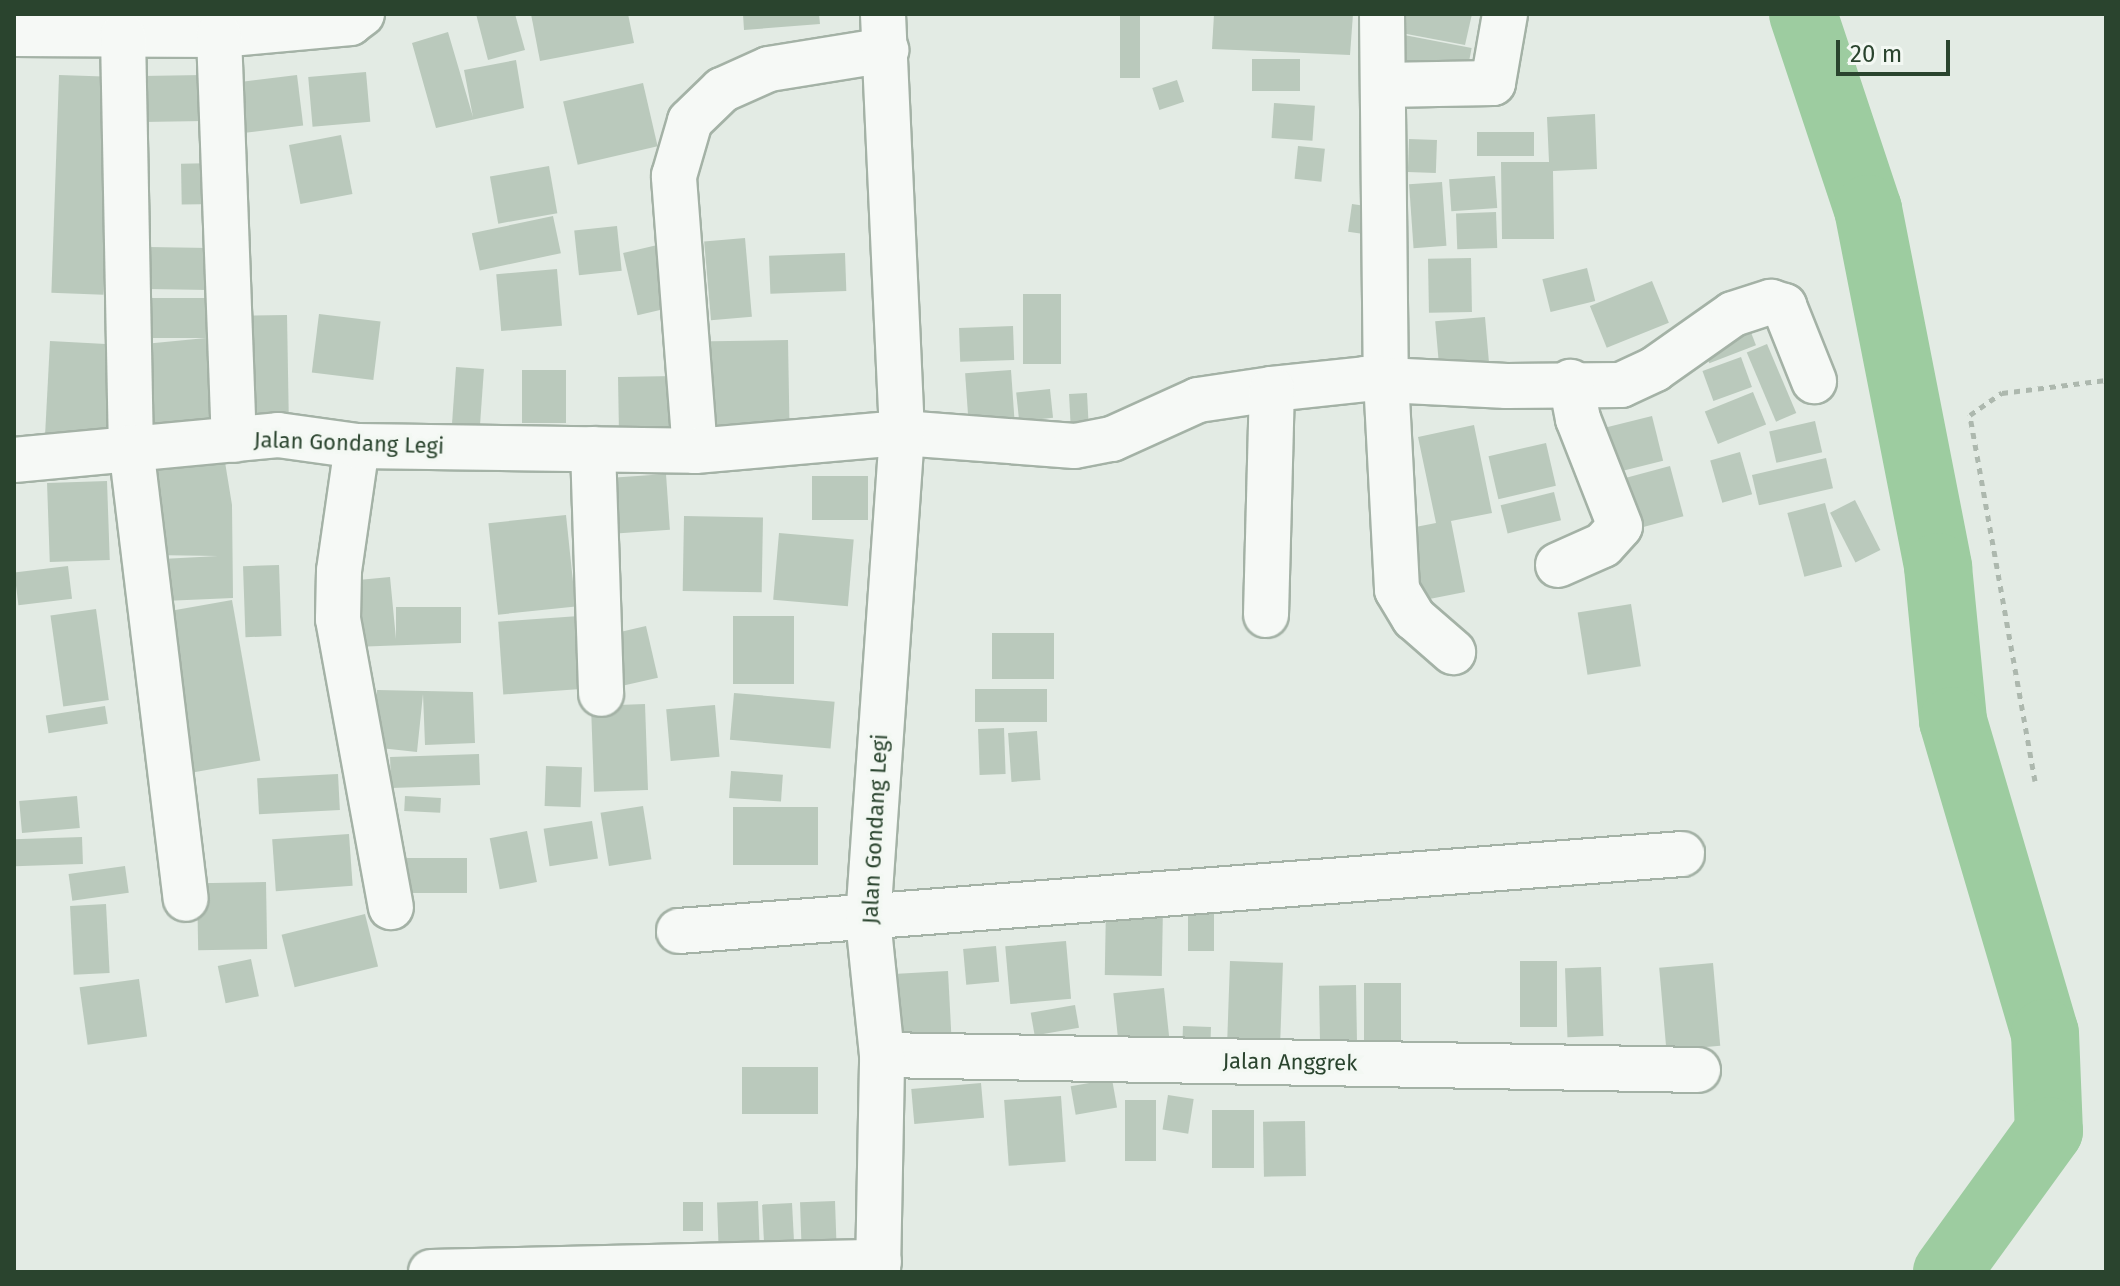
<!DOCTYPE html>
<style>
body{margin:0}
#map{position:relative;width:2120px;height:1286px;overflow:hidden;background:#e3ebe4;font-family:"Fira Sans",sans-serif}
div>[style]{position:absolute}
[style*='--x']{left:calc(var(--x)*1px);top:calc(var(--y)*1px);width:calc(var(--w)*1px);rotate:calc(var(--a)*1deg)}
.river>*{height:68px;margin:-34px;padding:0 34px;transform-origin:34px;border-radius:34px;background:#9dcca0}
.building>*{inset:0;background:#bac9bc;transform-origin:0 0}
.path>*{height:5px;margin-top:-2.5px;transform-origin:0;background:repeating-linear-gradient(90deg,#adb8ae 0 6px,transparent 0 12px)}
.roads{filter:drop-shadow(2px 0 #a4b2a6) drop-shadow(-2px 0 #a4b2a6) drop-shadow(0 2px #a4b2a6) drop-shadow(0 -2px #a4b2a6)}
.street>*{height:44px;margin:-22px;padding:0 22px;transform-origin:22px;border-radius:22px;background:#f6f9f6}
span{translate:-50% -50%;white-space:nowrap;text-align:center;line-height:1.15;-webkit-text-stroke:7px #f3f8f3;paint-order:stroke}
.street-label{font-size:22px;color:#2a442e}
.frame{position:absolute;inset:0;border:16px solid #2a442e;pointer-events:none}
.scale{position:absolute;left:1836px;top:40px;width:114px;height:36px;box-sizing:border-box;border:4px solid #2a442e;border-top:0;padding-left:10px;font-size:24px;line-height:28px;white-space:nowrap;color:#2a442e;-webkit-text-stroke:6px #f3f8f3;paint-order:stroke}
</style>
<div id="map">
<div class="river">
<i style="--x:1803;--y:14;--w:206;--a:71.6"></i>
<i style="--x:1868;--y:209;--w:365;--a:78.9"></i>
<i style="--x:1938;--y:567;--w:155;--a:84.4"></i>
<i style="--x:1953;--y:721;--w:325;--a:73.6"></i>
<i style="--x:2045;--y:1033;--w:98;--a:87.7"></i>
<i style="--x:2049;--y:1131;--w:174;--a:125.9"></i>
</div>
<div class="building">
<i style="clip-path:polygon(476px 14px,515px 14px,525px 50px,488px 60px)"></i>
<i style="clip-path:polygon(531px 14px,628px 14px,634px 43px,540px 61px)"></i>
<i style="clip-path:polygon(743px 14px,819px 14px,820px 24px,744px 30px)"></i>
<i style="left:1120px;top:14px;width:20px;height:64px"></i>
<i style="clip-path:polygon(1214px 14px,1353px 14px,1350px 55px,1212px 49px)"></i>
<i style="clip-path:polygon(1399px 14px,1472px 14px,1465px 45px,1396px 32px)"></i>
<i style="clip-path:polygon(448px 32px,473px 117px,464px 70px,516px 60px,524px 108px,436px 128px,412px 43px)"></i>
<i style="left:1399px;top:34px;width:74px;height:37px;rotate:11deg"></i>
<i style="left:1252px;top:59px;width:48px;height:32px"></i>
<i style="left:366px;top:72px;width:50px;height:58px;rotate:85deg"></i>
<i style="left:59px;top:75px;width:52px;height:218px;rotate:2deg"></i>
<i style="left:203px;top:75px;width:46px;height:61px;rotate:89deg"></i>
<i style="left:297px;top:75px;width:51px;height:71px;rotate:83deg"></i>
<i style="left:1177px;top:80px;width:23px;height:26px;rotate:72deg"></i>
<i style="left:643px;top:83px;width:65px;height:82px;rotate:77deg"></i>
<i style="left:1274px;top:103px;width:41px;height:35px;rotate:4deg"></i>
<i style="clip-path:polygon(1595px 114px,1597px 169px,1553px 171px,1554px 239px,1502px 239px,1501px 162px,1549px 162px,1547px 117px)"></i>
<i style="left:1477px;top:132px;width:57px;height:24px"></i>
<i style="left:341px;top:135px;width:60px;height:53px;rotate:79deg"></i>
<i style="left:1409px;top:139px;width:28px;height:33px;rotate:2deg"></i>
<i style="left:1298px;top:146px;width:27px;height:33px;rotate:6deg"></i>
<i style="left:217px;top:163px;width:41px;height:36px;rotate:89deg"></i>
<i style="left:549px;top:166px;width:48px;height:60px;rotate:80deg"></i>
<i style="left:1495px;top:176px;width:32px;height:46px;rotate:86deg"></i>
<i style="left:1442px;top:182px;width:64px;height:33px;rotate:86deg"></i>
<i style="left:1352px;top:204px;width:14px;height:28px;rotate:8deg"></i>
<i style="left:1496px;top:212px;width:36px;height:40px;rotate:88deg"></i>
<i style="left:553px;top:216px;width:38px;height:83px;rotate:78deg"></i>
<i style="left:617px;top:226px;width:45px;height:43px;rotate:84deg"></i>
<i style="left:745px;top:238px;width:79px;height:41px;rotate:85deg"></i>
<i style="left:666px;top:243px;width:64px;height:44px;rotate:77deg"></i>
<i style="left:149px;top:247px;width:75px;height:42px;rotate:1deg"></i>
<i style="left:845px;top:253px;width:38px;height:76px;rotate:88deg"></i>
<i style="left:1471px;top:258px;width:54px;height:43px;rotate:89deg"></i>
<i style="left:1587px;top:268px;width:34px;height:46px;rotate:76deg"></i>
<i style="left:557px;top:269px;width:57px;height:61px;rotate:85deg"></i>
<i style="left:1652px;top:281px;width:45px;height:67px;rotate:68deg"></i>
<i style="left:1023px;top:294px;width:38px;height:70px"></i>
<i style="clip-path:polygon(150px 298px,211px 298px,219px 426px,143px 434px,134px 345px,206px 338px,150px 338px)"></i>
<i style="left:319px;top:314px;width:62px;height:59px;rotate:7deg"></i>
<i style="left:287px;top:315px;width:98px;height:48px;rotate:89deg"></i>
<i style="left:1485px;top:317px;width:53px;height:50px;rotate:85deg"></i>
<i style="left:1747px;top:322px;width:25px;height:50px;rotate:69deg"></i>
<i style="left:1013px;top:326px;width:34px;height:54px;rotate:88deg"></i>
<i style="left:788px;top:340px;width:92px;height:93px;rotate:89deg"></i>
<i style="left:50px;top:341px;width:79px;height:98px;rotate:3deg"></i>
<i style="left:1767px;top:344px;width:75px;height:22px;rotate:67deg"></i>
<i style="left:1741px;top:357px;width:32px;height:41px;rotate:70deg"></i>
<i style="left:456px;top:367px;width:28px;height:69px;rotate:4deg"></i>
<i style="left:522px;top:370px;width:44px;height:53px"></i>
<i style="left:1011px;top:370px;width:65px;height:46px;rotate:86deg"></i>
<i style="left:674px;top:376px;width:54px;height:56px;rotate:89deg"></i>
<i style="left:1050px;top:389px;width:29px;height:34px;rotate:84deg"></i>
<i style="left:1753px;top:392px;width:35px;height:52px;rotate:68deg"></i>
<i style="left:1087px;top:393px;width:34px;height:18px;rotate:87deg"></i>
<i style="left:1652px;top:416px;width:46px;height:59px;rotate:76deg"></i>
<i style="left:1815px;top:421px;width:32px;height:47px;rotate:77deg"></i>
<i style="clip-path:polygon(1474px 425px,1492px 513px,1451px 521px,1465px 592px,1409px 603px,1395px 531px,1436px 523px,1418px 437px)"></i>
<i style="left:1546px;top:443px;width:44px;height:59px;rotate:77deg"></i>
<i style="left:1740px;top:452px;width:44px;height:31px;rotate:74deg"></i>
<i style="left:1826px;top:458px;width:31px;height:76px;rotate:77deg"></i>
<i style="clip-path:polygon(145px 461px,225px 462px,232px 505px,233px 598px,164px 601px,162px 559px,218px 556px,151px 555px)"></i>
<i style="left:1670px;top:466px;width:52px;height:53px;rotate:75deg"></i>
<i style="left:666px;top:474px;width:56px;height:61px;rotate:86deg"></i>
<i style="left:812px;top:476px;width:56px;height:44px"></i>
<i style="left:107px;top:481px;width:79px;height:60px;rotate:88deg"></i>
<i style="left:1554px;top:492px;width:29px;height:55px;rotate:76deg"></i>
<i style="left:1855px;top:500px;width:56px;height:28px;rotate:63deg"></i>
<i style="left:1825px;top:503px;width:66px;height:39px;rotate:75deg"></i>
<i style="left:566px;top:515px;width:92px;height:78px;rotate:84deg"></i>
<i style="left:684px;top:516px;width:79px;height:75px;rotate:1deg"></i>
<i style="left:779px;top:533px;width:75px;height:67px;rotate:5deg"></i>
<i style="left:279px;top:565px;width:71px;height:36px;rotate:88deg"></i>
<i style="left:68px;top:566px;width:33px;height:54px;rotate:83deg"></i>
<i style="clip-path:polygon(390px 577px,396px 639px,396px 607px,461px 607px,461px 643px,353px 647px,348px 581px)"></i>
<i style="left:232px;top:600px;width:163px;height:76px;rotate:80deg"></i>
<i style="left:1631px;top:604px;width:63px;height:54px;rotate:81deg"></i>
<i style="left:96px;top:609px;width:92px;height:46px;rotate:82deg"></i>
<i style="left:579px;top:616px;width:73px;height:81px;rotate:86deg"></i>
<i style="left:733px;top:616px;width:61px;height:68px"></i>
<i style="left:646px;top:626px;width:53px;height:42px;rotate:77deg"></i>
<i style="left:992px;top:633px;width:62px;height:46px"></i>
<i style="left:975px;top:689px;width:72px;height:33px"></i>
<i style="clip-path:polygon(377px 690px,473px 692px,475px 743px,425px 745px,423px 694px,417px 752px,371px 747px)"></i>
<i style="left:734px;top:693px;width:101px;height:47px;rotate:5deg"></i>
<i style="left:645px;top:704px;width:86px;height:54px;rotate:88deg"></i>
<i style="left:715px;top:705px;width:52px;height:49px;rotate:85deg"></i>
<i style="left:105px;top:706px;width:18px;height:60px;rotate:81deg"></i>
<i style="left:1004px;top:728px;width:46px;height:26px;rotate:88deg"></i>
<i style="left:1037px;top:731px;width:49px;height:29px;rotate:86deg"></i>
<i style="left:479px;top:754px;width:31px;height:89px;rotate:88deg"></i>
<i style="left:546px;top:766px;width:36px;height:40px;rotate:2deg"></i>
<i style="left:731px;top:771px;width:52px;height:27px;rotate:4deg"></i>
<i style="left:338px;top:774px;width:36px;height:81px;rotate:87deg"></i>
<i style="left:77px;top:796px;width:32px;height:58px;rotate:85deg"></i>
<i style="left:405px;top:796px;width:36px;height:15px;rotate:3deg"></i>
<i style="left:643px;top:806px;width:54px;height:43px;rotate:81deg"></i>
<i style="left:733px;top:807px;width:85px;height:58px"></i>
<i style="left:592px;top:821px;width:38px;height:49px;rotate:81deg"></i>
<i style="left:527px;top:831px;width:52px;height:38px;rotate:79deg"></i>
<i style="left:349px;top:834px;width:52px;height:77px;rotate:86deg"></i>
<i style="left:82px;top:837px;width:27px;height:68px;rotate:88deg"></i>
<i style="left:467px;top:858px;width:35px;height:60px;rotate:90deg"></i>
<i style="left:125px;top:866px;width:27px;height:57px;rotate:82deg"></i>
<i style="left:266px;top:882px;width:67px;height:69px;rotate:89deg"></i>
<i style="left:106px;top:904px;width:69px;height:36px;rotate:87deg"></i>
<i style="left:1106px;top:905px;width:57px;height:70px;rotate:1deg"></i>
<i style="left:1188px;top:905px;width:26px;height:46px"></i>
<i style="left:365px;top:914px;width:54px;height:86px;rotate:76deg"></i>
<i style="left:1066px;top:941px;width:58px;height:61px;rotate:85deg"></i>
<i style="left:996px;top:946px;width:36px;height:33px;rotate:85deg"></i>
<i style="left:251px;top:959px;width:38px;height:34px;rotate:78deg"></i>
<i style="left:1230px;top:961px;width:53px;height:82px;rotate:2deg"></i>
<i style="left:1557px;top:961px;width:66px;height:37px;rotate:90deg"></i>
<i style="left:1713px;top:963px;width:83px;height:54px;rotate:85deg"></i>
<i style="left:1601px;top:967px;width:69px;height:36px;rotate:88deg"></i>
<i style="left:948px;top:971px;width:64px;height:55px;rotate:87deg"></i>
<i style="left:139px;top:979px;width:58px;height:60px;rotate:82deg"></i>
<i style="left:1364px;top:983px;width:37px;height:61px"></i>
<i style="left:1356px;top:985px;width:58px;height:37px;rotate:89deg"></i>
<i style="left:1164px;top:988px;width:53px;height:51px;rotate:84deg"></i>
<i style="left:1075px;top:1005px;width:23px;height:45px;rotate:80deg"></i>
<i style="left:1183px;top:1026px;width:28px;height:19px;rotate:2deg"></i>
<i style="left:742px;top:1067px;width:76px;height:47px"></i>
<i style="left:1112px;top:1079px;width:29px;height:42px;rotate:80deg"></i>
<i style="left:981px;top:1083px;width:35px;height:70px;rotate:85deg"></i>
<i style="left:1168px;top:1095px;width:26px;height:35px;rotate:9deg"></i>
<i style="left:1061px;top:1096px;width:66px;height:57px;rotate:86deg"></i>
<i style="left:1125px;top:1100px;width:31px;height:61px"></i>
<i style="left:1212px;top:1110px;width:42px;height:58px"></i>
<i style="left:1305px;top:1121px;width:55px;height:42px;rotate:89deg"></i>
<i style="left:758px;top:1201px;width:60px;height:41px;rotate:88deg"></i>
<i style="left:835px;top:1201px;width:59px;height:35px;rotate:88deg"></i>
<i style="left:683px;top:1202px;width:20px;height:29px"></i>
<i style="left:792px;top:1203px;width:61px;height:30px;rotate:87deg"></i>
</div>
<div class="path">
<i style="--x:2035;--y:781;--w:372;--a:-100.1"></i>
<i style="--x:1970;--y:415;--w:39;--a:-35"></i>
<i style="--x:2002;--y:393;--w:105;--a:-7.1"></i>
</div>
<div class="roads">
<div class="street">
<i style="--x:1382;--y:14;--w:365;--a:89.4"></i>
<i style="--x:1386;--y:379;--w:211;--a:87"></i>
<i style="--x:1397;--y:590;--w:33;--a:59"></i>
<i style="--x:1414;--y:618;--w:52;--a:41.1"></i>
<i style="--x:14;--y:34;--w:205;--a:0.3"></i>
<i style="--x:219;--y:35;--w:132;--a:-5.2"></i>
<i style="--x:350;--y:23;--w:15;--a:-37"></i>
<i style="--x:123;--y:35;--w:412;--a:88.9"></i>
<i style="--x:131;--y:447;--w:455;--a:83.1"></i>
<i style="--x:219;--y:35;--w:405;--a:87.9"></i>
<i style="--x:1383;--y:85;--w:110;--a:-1"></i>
<i style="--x:1493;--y:83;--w:70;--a:-80.1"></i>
<i style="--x:357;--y:446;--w:126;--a:98.2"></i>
<i style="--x:339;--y:571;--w:48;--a:91.2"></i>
<i style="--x:338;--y:619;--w:293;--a:79.6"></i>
<i style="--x:593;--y:449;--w:245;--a:88.1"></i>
<i style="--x:695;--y:451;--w:276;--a:-94.4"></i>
<i style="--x:674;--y:176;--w:57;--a:-73.8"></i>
<i style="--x:690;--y:121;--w:45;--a:-44.1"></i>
<i style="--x:722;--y:90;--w:51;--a:-24.1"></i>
<i style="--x:769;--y:69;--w:119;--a:-9.2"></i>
<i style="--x:14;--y:460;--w:265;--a:-5.4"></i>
<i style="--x:278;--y:435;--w:80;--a:7.9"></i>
<i style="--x:357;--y:446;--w:338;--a:0.8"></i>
<i style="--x:695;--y:451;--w:208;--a:-5"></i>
<i style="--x:902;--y:433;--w:173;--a:4.3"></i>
<i style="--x:1075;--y:446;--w:38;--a:-11"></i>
<i style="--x:1112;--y:439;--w:94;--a:-24.4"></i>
<i style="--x:1198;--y:400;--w:75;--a:-8.5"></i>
<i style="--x:1272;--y:389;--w:94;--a:-6.1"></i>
<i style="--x:1365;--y:379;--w:142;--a:2.8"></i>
<i style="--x:1507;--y:386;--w:114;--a:-0.5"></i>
<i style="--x:1621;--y:385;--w:38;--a:-25"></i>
<i style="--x:1655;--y:369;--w:95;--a:-35.2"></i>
<i style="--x:1733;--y:314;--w:40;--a:-18"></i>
<i style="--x:1771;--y:302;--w:14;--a:17"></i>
<i style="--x:1784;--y:306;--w:81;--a:68.2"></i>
<i style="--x:1558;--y:565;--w:49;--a:-24"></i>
<i style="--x:1603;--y:545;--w:25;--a:-48"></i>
<i style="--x:1620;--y:526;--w:115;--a:-111.4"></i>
<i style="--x:1578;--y:419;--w:38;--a:-101"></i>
<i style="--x:1266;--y:615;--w:226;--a:-88.5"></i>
<i style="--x:679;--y:931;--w:1006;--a:-4.39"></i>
<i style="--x:882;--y:1055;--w:816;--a:1.05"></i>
<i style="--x:431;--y:1272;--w:448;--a:-1.3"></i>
<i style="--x:878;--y:1272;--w:217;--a:-88.9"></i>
<i style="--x:882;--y:1055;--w:136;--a:-95.9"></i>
<i style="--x:868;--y:920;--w:488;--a:-86"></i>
<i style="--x:902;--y:433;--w:419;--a:-92.6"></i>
</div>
</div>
<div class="street-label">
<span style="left:349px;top:443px;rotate:2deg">Jalan Gondang Legi</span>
<span style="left:875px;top:829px;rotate:-87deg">Jalan Gondang Legi</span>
<span style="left:1290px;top:1062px;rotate:1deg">Jalan Anggrek</span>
</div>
<div class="frame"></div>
<div class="scale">20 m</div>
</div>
